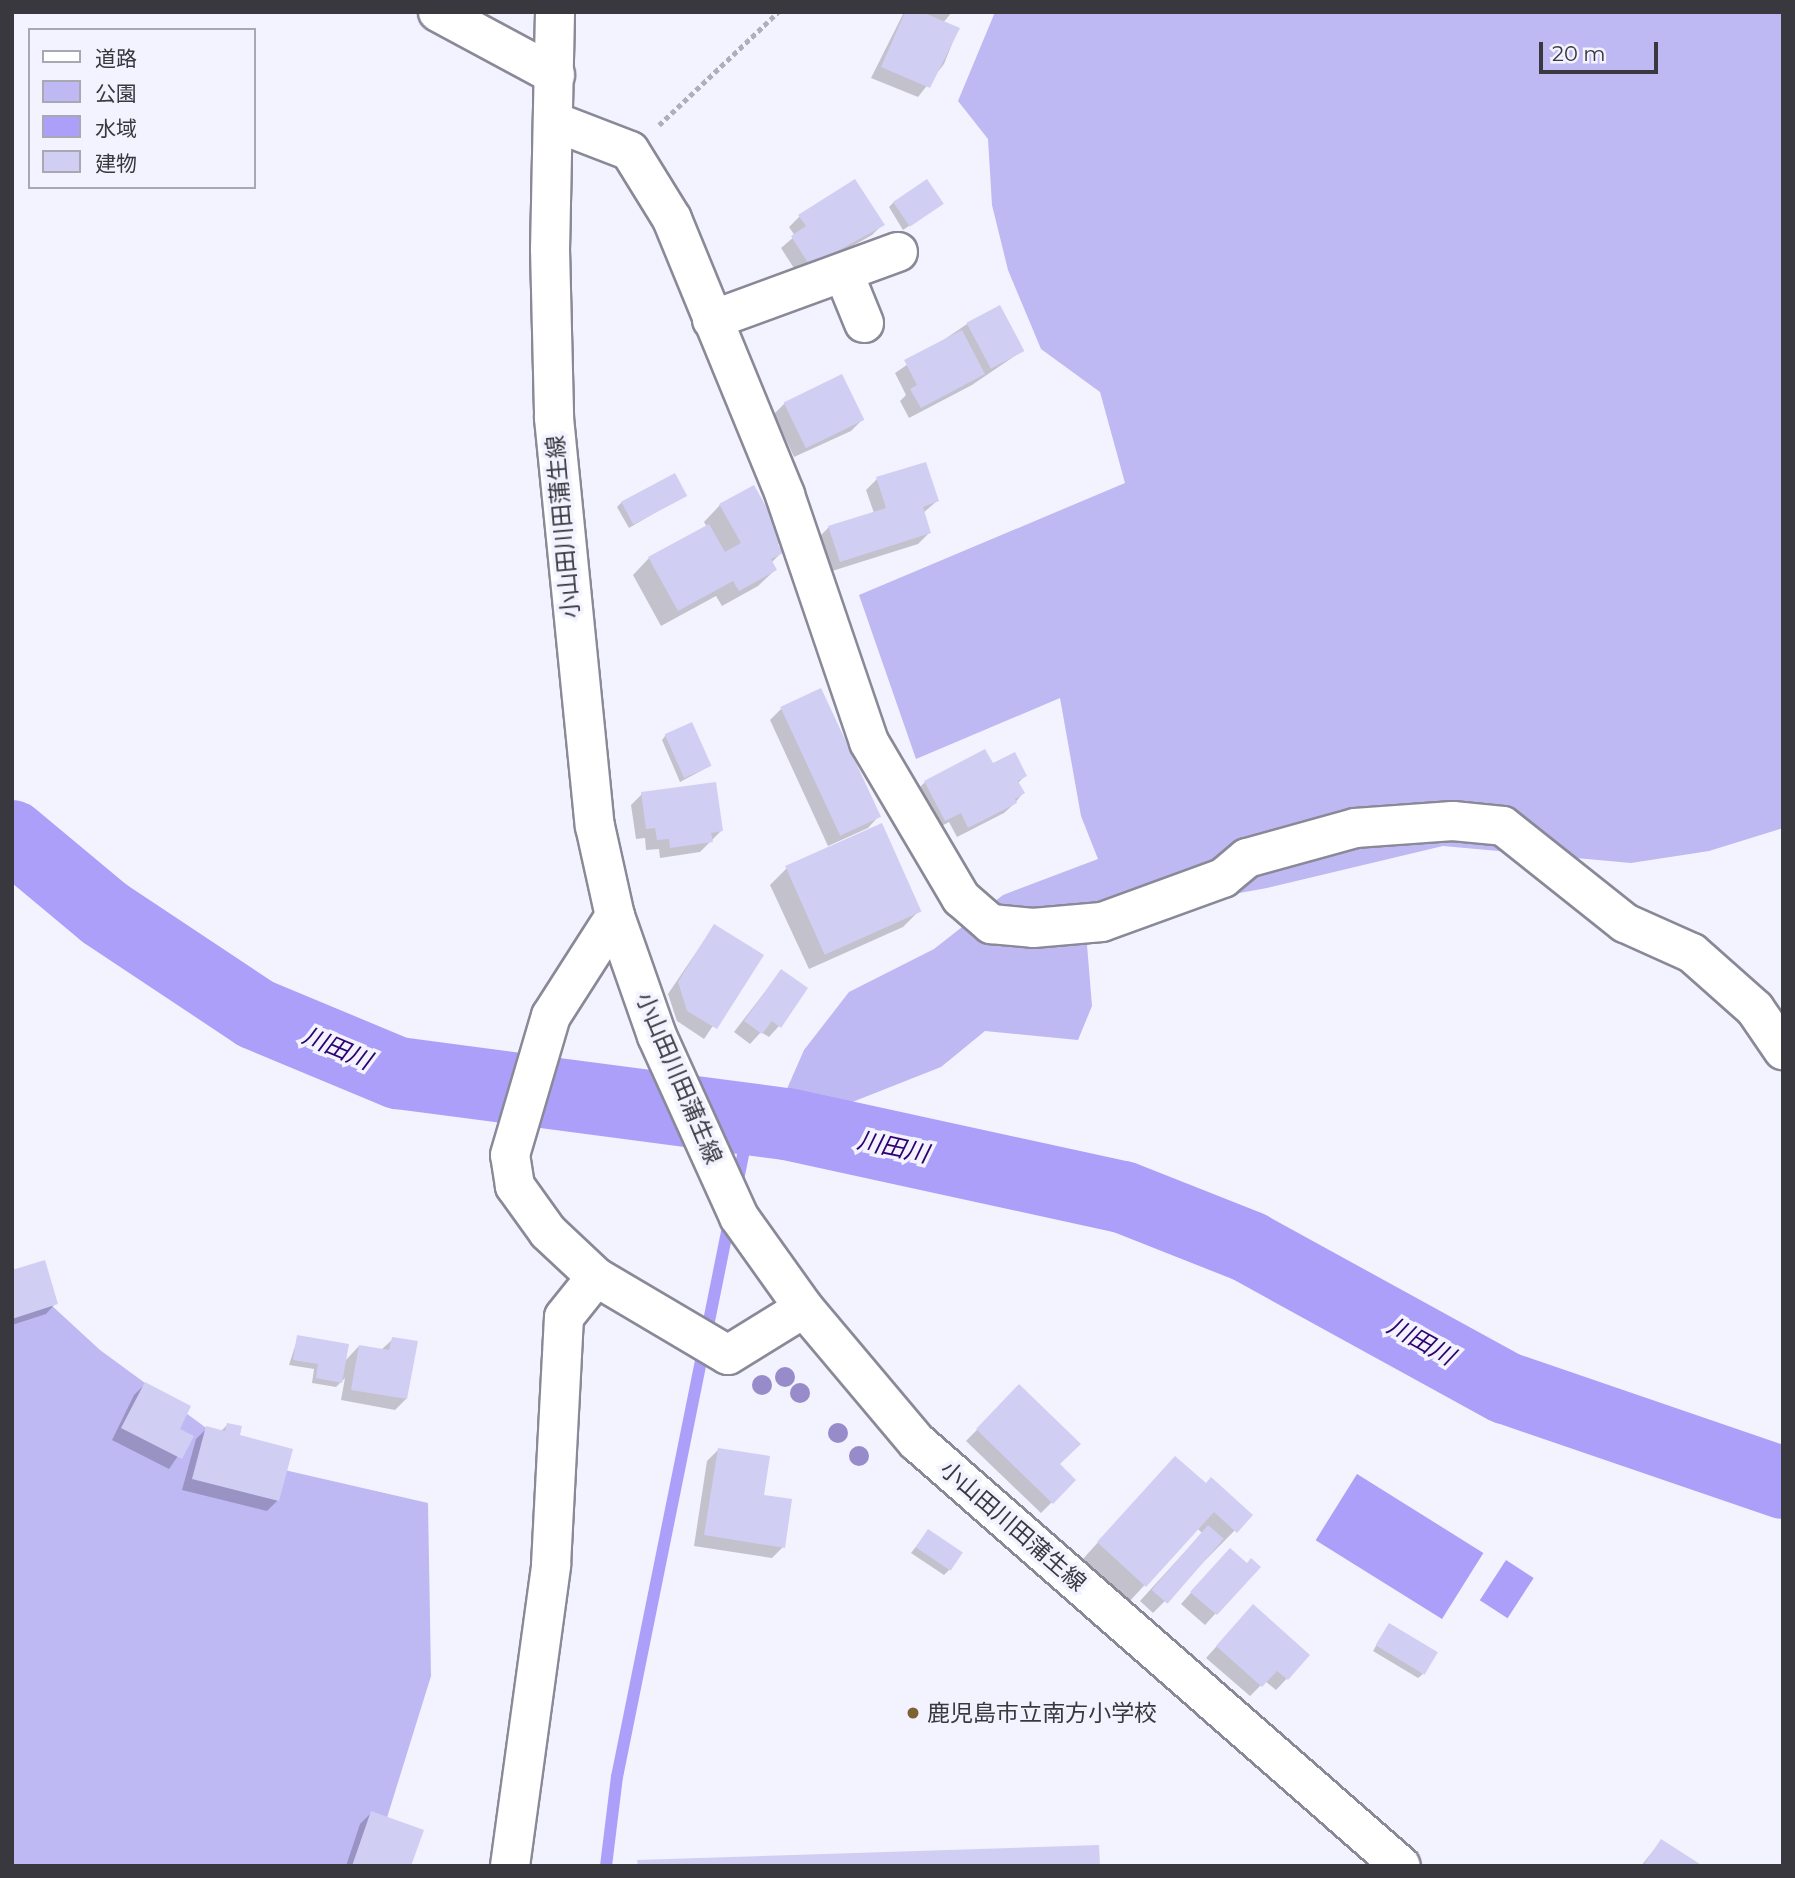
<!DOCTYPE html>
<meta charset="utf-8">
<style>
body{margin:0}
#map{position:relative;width:1795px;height:1878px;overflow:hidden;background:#f3f2ff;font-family:Montserrat,"Noto Sans JP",sans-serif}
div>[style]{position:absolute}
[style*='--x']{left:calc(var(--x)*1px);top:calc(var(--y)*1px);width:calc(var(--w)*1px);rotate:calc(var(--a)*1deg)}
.green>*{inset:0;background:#beb8f3}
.water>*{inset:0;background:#ab9ffa;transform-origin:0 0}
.shadow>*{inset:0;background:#0003}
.stream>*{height:12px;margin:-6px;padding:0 6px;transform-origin:6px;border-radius:6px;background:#ab9ffa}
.river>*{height:72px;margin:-36px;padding:0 36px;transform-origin:36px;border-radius:36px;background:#ab9ffa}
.building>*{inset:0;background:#d1cef4;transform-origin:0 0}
.path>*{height:4.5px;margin-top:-2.25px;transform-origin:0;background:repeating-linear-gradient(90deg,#afaeb9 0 5px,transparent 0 8.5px)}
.roads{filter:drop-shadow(2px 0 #8a8997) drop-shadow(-2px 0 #8a8997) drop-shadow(0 2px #8a8997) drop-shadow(0 -2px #8a8997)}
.street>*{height:38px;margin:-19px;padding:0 19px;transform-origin:19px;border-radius:19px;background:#fff}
.secondary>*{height:38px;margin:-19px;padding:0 19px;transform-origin:19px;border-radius:19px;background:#fff}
.trees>*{width:20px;height:20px;margin:-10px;border-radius:50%;background:#988bc9}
.dots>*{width:19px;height:19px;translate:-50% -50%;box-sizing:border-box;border:4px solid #f3f2ff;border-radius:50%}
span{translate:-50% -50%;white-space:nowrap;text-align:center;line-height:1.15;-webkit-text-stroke:7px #f3f2ff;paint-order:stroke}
.street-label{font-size:23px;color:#38383e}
.poi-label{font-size:23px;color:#38383e}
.left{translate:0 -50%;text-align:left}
.water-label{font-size:24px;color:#2e0171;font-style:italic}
.frame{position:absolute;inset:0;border:14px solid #38383e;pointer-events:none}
.legend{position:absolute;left:28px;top:28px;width:228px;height:161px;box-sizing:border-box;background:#f3f2ff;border:2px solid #a8a8b2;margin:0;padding:9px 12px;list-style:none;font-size:21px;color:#38383e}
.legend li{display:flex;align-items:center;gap:14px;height:35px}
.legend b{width:35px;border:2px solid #a8a8b2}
.scale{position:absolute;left:1539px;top:42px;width:119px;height:32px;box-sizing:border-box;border:4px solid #38383e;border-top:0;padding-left:9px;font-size:21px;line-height:24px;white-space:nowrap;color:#38383e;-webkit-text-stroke:5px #f3f2ff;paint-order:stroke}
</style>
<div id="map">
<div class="green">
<i style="clip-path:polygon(995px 12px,1783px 12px,1783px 828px,1709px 851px,1631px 863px,1443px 846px,1267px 888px,1124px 914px,1087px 945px,1092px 1006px,1078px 1040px,985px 1031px,941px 1067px,827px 1112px,786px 1091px,804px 1050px,849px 992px,934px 949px,1003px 895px,1098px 859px,1081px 816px,1060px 698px,916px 759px,859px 595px,1125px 483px,1100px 392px,1041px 349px,1008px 270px,992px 205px,988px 139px,958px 101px)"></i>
<i style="clip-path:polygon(12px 1269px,100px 1350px,254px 1463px,428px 1503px,431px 1676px,372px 1866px,12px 1866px)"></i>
</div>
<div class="water">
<i style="left:1357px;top:1474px;width:149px;height:78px;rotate:32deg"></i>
<i style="left:1506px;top:1560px;width:33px;height:48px;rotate:33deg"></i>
</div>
<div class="shadow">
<i style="clip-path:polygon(904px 12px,952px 12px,943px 23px,958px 29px,944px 64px,918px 97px,871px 78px)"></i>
<i style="clip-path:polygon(894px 202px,941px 204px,903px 230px,889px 207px)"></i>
<i style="clip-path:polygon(800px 216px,883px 224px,872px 235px,799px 276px,781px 248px,795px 236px,789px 227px)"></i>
<i style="clip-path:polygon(967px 324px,1022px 351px,972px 385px,909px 418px,900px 401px,906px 395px,895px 373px)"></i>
<i style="clip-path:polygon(785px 403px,862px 420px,851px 431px,794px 457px,774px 414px)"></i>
<i style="clip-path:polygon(877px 479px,937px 501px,923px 513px,929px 533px,918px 544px,829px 572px,818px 538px,829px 527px,874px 513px,866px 490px)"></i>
<i style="clip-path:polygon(685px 495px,629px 528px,617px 507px,622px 502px)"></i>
<i style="clip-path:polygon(720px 505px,783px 540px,777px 545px,781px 553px,771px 563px,775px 570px,758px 586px,722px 606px,716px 596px,661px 626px,633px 575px,649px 558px,707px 527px,704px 522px)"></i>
<i style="clip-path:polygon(821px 690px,878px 817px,868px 828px,828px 846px,770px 720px,781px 709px)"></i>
<i style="clip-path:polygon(666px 735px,710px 766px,680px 782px,662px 740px)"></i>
<i style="clip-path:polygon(992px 766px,1025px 776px,1018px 783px,1023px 793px,1015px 803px,1004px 813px,957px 837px,949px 822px,934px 830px,914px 793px,925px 782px)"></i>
<i style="clip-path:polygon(642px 794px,721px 831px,700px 852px,660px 858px,659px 849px,646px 850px,645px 838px,636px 839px,631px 805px)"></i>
<i style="clip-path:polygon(787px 868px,920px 910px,903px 927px,809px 969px,770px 885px)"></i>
<i style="clip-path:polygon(714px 926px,761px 955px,704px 1039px,677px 1021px,668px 994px)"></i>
<i style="clip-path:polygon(781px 971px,779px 1026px,769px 1037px,761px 1032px,750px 1044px,734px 1032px)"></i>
<i style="clip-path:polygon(12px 1272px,56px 1303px,46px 1314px,12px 1325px)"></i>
<i style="clip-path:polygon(298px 1337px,345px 1361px,359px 1346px,381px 1350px,393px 1339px,406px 1399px,395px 1410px,341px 1400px,345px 1378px,336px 1387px,312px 1383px,314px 1369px,289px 1365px)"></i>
<i style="clip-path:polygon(145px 1384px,178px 1430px,191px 1437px,169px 1469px,112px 1440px,134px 1395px)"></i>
<i style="clip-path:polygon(1019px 1387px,1057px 1465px,1074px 1480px,1041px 1513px,966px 1441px)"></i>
<i style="clip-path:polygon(228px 1424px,278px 1500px,267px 1511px,182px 1490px,196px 1439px,207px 1428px,220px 1432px)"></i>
<i style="clip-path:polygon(718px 1450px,762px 1496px,783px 1547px,772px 1558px,694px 1546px,707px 1461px)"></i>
<i style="clip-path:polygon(1159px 1475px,1250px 1515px,1153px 1613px,1140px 1601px,1202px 1533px,1197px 1528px,1129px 1602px,1082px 1560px)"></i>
<i style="clip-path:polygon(928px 1531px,949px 1570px,944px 1575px,911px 1553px)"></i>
<i style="clip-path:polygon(1219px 1561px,1258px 1567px,1205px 1625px,1181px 1604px)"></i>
<i style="clip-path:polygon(1243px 1617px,1308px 1656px,1276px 1690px,1265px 1681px,1250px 1696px,1206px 1658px)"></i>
<i style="clip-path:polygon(1385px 1631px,1423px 1674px,1418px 1678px,1373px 1651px)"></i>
<i style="clip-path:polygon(371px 1813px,409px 1866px,346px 1866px,360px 1824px)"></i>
<i style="clip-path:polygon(1661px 1841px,1700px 1866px,1641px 1866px)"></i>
</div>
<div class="stream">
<i style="--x:737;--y:1185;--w:66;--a:-78.7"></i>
<i style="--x:606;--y:1866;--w:90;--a:-83"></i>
<i style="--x:617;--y:1777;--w:571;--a:-78.59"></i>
</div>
<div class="river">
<i style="--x:12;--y:836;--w:120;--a:39.9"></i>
<i style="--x:104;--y:913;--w:182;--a:33.6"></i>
<i style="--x:256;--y:1014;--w:154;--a:22.6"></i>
<i style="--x:398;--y:1073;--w:392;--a:7.5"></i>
<i style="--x:787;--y:1124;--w:344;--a:12.3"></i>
<i style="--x:1123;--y:1197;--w:136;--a:21.6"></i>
<i style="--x:1249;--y:1247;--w:293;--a:28.8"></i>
<i style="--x:1506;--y:1388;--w:293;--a:18.9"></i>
</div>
<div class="building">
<i style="clip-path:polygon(905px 12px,922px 12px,960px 28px,930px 88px,881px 67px)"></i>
<i style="clip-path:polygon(855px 179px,885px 225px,810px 266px,791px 236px,806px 226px,798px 215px)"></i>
<i style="left:927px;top:179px;width:30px;height:41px;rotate:56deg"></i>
<i style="left:1000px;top:305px;width:52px;height:38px;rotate:62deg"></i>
<i style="clip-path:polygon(962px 330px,985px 374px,921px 408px,910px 389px,917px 385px,904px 360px)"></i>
<i style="left:842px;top:374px;width:51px;height:65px;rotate:64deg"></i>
<i style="clip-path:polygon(926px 462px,939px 501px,923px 507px,931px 533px,840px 562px,828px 526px,886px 508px,876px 477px)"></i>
<i style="left:675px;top:473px;width:26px;height:61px;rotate:62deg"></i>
<i style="clip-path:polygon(754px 485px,785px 540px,778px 544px,783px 553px,771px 559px,777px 570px,739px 591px,733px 581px,678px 611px,648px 557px,709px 524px,725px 552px,741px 543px,719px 504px)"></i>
<i style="left:821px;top:688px;width:142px;height:45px;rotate:65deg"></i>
<i style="left:692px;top:722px;width:48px;height:30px;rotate:66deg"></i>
<i style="clip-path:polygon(985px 749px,993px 763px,1015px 752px,1027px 776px,1018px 781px,1025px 793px,1015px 799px,1017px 803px,968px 828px,961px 813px,945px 821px,924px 781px)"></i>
<i style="clip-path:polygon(716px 782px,723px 831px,711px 833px,713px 842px,670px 848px,669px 839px,657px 840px,655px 828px,646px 829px,641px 792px)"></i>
<i style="left:882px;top:823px;width:97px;height:106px;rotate:66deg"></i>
<i style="clip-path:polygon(714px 924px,764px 955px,717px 1029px,687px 1011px,678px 982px)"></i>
<i style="clip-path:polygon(781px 969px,808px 988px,781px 1028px,772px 1021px,762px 1034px,744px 1021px)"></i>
<i style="clip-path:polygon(45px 1260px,58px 1304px,12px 1319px,12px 1270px)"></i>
<i style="clip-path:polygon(297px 1335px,349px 1344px,342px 1383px,316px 1378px,318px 1364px,293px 1360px)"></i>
<i style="clip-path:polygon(392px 1337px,418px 1341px,407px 1399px,351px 1390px,359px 1345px,389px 1350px)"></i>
<i style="clip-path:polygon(145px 1382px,191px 1406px,180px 1429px,194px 1436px,182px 1459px,121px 1428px)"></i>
<i style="clip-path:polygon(1019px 1384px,1081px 1444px,1060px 1464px,1076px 1480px,1053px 1504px,976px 1429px)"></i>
<i style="clip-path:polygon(227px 1423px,242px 1426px,240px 1435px,293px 1449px,279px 1501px,192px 1479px,206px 1426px,225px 1431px)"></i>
<i style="clip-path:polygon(718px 1448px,770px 1456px,764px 1495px,792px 1499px,785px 1548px,704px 1535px)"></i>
<i style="clip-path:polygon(1175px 1456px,1206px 1483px,1211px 1477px,1253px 1515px,1237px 1533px,1214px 1512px,1146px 1587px,1097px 1542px)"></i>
<i style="left:1208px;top:1525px;width:21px;height:86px;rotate:41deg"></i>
<i style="left:928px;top:1529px;width:42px;height:22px;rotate:34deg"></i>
<i style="clip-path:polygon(1230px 1548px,1247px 1563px,1251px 1558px,1261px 1567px,1217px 1615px,1190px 1592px)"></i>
<i style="clip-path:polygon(1253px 1604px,1310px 1655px,1288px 1680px,1277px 1671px,1262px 1687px,1216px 1646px)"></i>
<i style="left:1389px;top:1623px;width:57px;height:26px;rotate:31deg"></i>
<i style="clip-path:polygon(371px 1811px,424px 1830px,411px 1866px,352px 1866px)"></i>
<i style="clip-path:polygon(1661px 1839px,1703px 1866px,1643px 1866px)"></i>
<i style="clip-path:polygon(1099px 1845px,1100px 1866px,638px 1866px,637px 1860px)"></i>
</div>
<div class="path">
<i style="--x:659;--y:125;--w:164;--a:-43.5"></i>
</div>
<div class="roads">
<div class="street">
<i style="--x:555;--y:122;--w:80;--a:21.1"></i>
<i style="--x:630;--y:151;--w:80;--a:58.3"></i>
<i style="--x:672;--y:219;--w:298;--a:67.7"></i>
<i style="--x:785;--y:495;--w:261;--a:71.2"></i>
<i style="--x:869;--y:742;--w:181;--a:59.5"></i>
<i style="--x:961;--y:898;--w:40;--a:41"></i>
<i style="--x:991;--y:924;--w:42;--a:5.4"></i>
<i style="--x:1033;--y:928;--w:69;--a:-5"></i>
<i style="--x:1102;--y:922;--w:129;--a:-20"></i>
<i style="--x:1223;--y:878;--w:31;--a:-40"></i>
<i style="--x:1247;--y:858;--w:112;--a:-15.5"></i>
<i style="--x:1355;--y:828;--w:98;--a:-4.1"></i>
<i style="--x:1453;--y:821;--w:50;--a:5.7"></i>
<i style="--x:1503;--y:826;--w:156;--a:38.5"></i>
<i style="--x:1625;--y:923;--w:73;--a:24.1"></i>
<i style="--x:1692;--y:953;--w:84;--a:41.6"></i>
<i style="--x:1755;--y:1009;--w:50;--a:55.7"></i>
<i style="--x:844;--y:274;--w:53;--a:67.8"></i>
<i style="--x:712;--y:320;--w:198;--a:-20.1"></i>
<i style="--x:596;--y:1277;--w:66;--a:-136.8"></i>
<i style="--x:548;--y:1232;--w:57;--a:-125.7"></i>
<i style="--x:515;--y:1186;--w:31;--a:-99"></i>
<i style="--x:510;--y:1155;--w:145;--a:-73.6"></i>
<i style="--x:551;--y:1016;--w:119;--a:-57.4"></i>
<i style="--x:510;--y:1866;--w:304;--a:-82.2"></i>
<i style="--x:551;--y:1565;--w:248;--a:-87"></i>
<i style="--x:564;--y:1317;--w:51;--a:-51.3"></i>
<i style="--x:596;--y:1277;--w:153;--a:30.6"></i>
<i style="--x:728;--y:1355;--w:89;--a:-31.7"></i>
</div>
<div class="secondary">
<i style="--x:438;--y:12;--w:133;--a:28.3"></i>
<i style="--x:555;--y:12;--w:237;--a:91.2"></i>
<i style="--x:550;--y:249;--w:169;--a:88.6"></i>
<i style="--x:554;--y:418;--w:410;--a:84.3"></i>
<i style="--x:595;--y:826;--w:92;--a:77.5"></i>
<i style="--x:615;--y:916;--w:127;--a:70.7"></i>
<i style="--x:657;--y:1036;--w:199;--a:65.6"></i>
<i style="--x:739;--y:1217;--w:112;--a:54.5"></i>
<i style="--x:804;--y:1308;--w:175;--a:49.9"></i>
<i style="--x:917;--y:1442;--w:643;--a:41.22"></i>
</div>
</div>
<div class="trees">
<i style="left:785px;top:1377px"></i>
<i style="left:762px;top:1385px"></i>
<i style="left:800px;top:1393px"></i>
<i style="left:838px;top:1433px"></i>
<i style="left:859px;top:1456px"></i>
</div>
<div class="dots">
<i style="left:913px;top:1713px;background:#7d6234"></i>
</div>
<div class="street-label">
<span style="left:563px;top:527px;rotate:-95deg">小山田川田蒲生線</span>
<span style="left:679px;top:1078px;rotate:67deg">小山田川田蒲生線</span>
<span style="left:1013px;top:1526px;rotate:41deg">小山田川田蒲生線</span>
</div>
<div class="poi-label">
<span class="left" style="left:927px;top:1713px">鹿児島市立南方小学校</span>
</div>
<div class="water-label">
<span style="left:337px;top:1048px;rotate:23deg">川田川</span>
<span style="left:893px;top:1147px;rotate:12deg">川田川</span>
<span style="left:1421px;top:1341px;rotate:29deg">川田川</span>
</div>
<div class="frame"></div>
<ul class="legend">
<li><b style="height:9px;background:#fff"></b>道路</li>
<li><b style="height:19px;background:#beb8f3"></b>公園</li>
<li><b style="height:19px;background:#ab9ffa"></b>水域</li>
<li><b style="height:19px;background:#d1cef4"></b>建物</li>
</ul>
<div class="scale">20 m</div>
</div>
